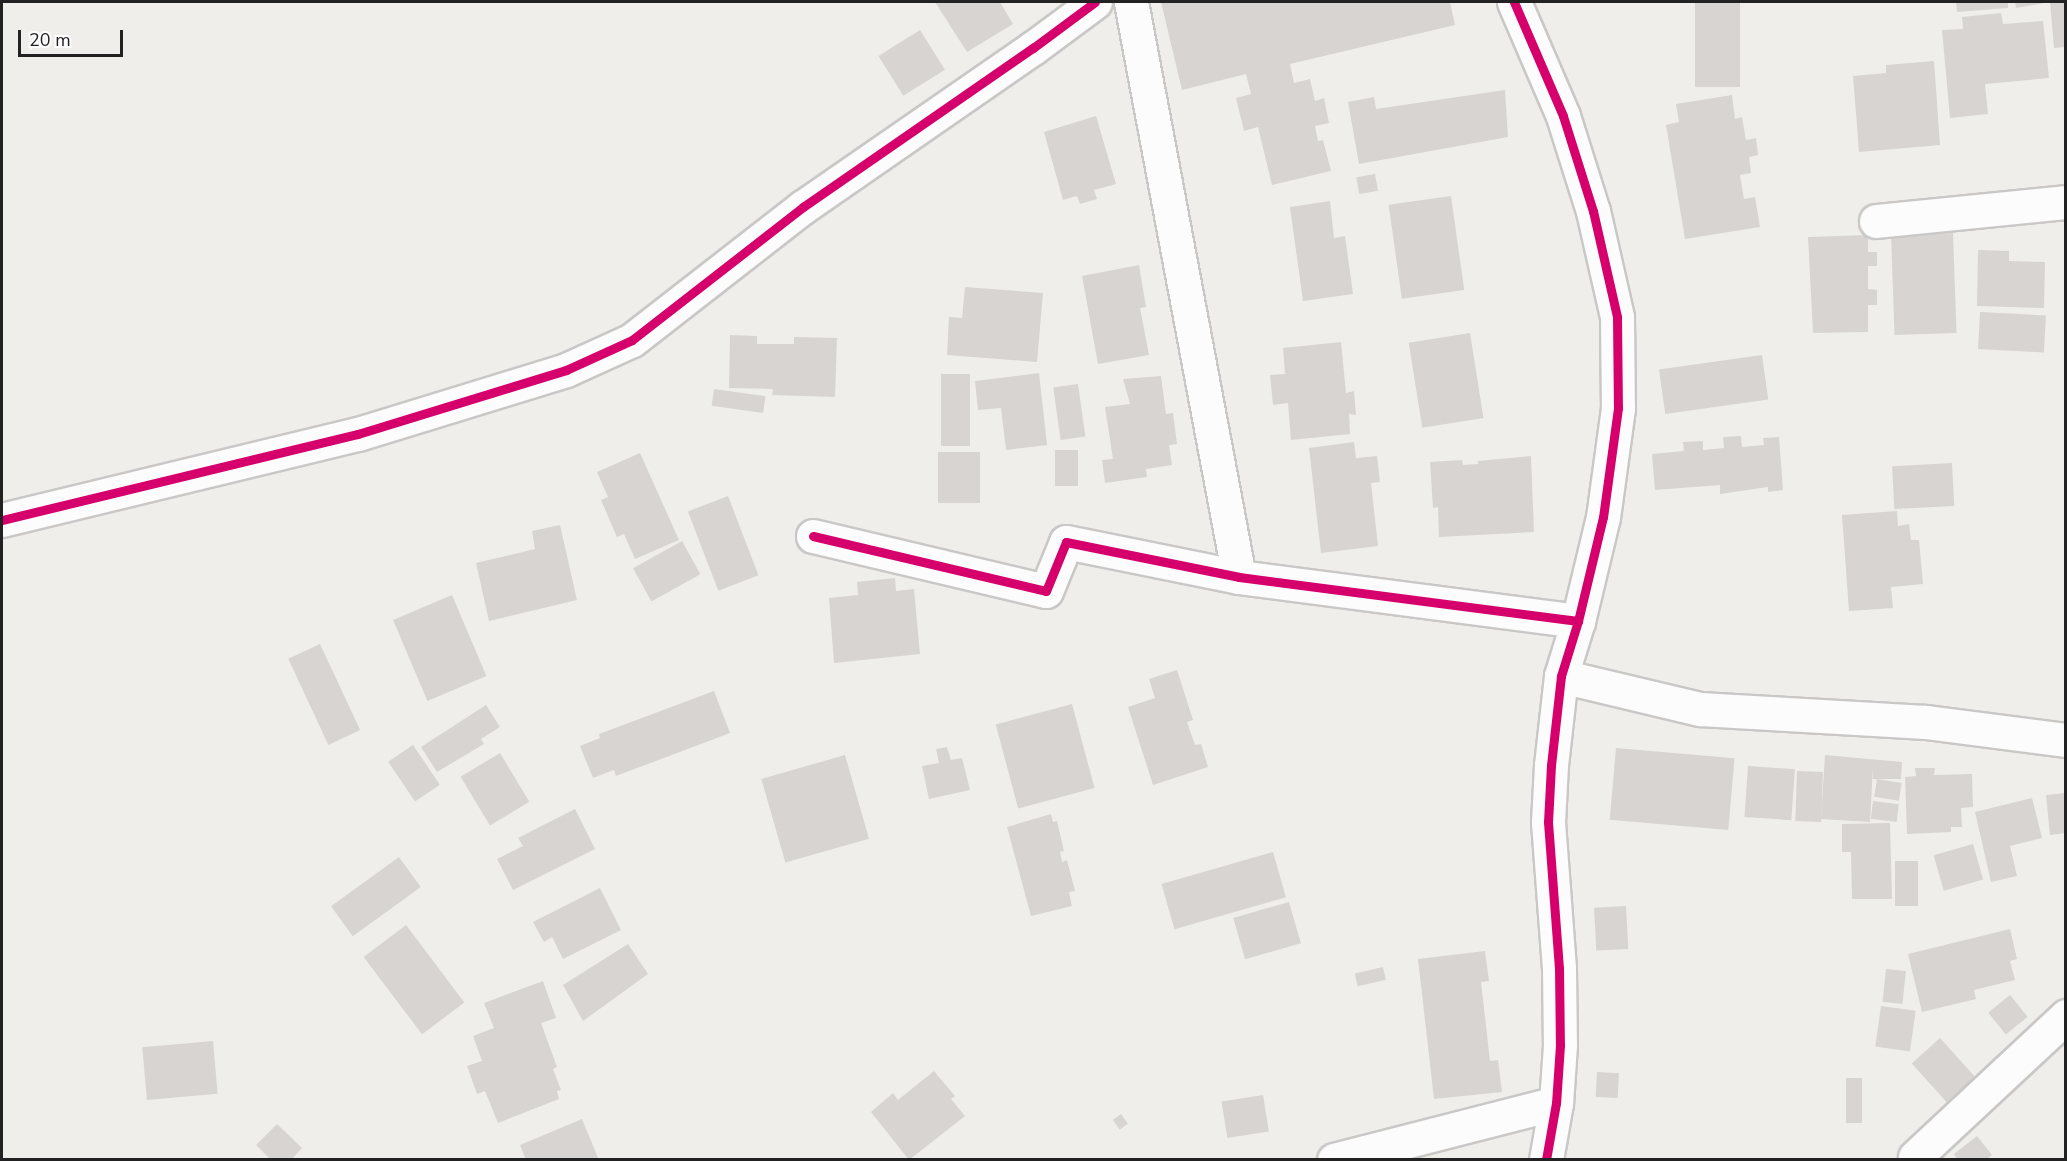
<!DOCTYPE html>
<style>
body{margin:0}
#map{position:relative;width:2067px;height:1161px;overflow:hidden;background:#f0eeeb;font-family:"Nunito Sans",sans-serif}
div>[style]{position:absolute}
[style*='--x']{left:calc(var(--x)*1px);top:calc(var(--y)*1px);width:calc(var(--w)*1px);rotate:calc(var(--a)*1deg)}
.building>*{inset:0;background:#d7d4d2;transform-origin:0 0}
.roads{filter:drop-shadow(2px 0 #c9c8c7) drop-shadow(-2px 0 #c9c8c7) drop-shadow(0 2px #c9c8c7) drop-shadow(0 -2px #c9c8c7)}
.street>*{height:33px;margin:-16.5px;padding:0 16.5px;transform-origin:16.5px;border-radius:16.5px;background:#fdfcfc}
.cycleway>*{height:9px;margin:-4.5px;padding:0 4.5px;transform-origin:4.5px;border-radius:4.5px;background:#d6006c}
span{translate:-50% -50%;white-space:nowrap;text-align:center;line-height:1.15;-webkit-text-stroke:6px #fff;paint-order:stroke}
.frame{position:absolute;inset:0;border:3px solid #222;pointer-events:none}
.scale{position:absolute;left:18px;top:30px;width:105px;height:27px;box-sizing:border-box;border:3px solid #222;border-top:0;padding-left:8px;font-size:18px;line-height:21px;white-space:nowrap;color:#222;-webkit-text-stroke:4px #fff;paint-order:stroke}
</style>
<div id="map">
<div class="building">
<i style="clip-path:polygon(935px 2px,1000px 2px,1013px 24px,967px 52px)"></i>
<i style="clip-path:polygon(1161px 2px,1450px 2px,1455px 25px,1290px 64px,1294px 83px,1310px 79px,1315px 101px,1324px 98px,1329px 123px,1315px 126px,1318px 141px,1323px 140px,1331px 171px,1272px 185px,1258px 127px,1244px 131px,1236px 98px,1251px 94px,1246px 74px,1182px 90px)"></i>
<i style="left:1695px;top:2px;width:45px;height:85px"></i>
<i style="clip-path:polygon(1956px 2px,2008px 2px,2008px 8px,1957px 12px)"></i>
<i style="clip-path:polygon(2015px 2px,2044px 2px,2044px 3px,2016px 8px)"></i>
<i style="clip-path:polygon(2050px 2px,2066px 2px,2066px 47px,2054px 48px)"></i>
<i style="clip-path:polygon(2001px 13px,2003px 24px,2043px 21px,2049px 78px,1985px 84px,1988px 114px,1950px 118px,1942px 30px,1963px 29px,1962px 17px)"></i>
<i style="left:920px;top:30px;width:47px;height:49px;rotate:58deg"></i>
<i style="clip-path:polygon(1934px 61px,1940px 145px,1859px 152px,1853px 76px,1886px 73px,1886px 65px)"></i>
<i style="clip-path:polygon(1505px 90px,1508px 137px,1359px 164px,1348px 102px,1374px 97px,1376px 109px)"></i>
<i style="clip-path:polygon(1732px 95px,1735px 119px,1742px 117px,1746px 140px,1756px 138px,1758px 155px,1749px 157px,1751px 173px,1740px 175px,1744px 199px,1755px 197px,1760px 227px,1685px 239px,1666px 125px,1679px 122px,1676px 104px)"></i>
<i style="clip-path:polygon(1096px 116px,1116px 184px,1094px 190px,1097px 199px,1080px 204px,1077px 196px,1063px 200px,1044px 132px)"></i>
<i style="left:1375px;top:174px;width:17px;height:19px;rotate:80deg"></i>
<i style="left:1451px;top:196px;width:95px;height:63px;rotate:82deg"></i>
<i style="clip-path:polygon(1330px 201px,1334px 238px,1345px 236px,1353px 294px,1303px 301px,1290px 207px)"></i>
<i style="left:1953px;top:233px;width:100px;height:62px;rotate:88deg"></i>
<i style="clip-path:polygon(1868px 235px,1868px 252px,1877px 252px,1877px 266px,1868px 266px,1868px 289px,1877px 290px,1877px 305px,1868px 305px,1868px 332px,1813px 333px,1808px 237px)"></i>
<i style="clip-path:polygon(1978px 250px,2009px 251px,2009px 261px,2045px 262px,2044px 308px,1977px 306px)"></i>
<i style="clip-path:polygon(1139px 265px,1146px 307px,1140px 308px,1149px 355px,1098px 364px,1082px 276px)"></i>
<i style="clip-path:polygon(965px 287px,1043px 293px,1037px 362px,947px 355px,949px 317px,962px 318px)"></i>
<i style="left:1980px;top:312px;width:66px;height:37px;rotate:3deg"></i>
<i style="left:1470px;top:333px;width:86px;height:62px;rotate:81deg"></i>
<i style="clip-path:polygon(730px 335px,757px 336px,757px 344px,794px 344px,794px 337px,837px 338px,835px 397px,772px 395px,773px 389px,729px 388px)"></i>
<i style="clip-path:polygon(1341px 342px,1346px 393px,1354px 391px,1356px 415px,1349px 414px,1350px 434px,1291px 440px,1288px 403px,1273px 405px,1270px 375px,1285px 374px,1283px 348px)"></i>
<i style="left:1762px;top:355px;width:45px;height:104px;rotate:82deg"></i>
<i style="clip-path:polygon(1039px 373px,1047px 445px,1006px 450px,1001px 408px,978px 410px,975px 381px)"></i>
<i style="left:941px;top:374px;width:29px;height:72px"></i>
<i style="clip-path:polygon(1161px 376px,1166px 414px,1173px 413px,1177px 444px,1169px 445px,1172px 465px,1146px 469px,1147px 477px,1105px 483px,1102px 460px,1113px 459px,1105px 407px,1130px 404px,1123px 379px)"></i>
<i style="left:1078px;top:384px;width:53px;height:25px;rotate:82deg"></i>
<i style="left:714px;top:389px;width:52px;height:17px;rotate:8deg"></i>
<i style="clip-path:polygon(1741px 436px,1742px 447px,1764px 445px,1763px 438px,1779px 437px,1783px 490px,1768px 492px,1768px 487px,1720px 494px,1720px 485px,1655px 490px,1652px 454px,1684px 451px,1683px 442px,1703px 441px,1703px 450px,1724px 448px,1723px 437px)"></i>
<i style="clip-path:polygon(1354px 442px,1356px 458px,1377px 456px,1380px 482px,1371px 483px,1378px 546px,1321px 553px,1309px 448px)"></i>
<i style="left:1055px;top:450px;width:23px;height:36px"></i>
<i style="left:938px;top:452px;width:42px;height:51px"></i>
<i style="clip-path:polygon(640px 453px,679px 540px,635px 559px,624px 534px,617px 537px,601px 500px,608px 497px,597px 472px)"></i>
<i style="clip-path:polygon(1531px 456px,1534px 532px,1439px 537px,1438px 507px,1433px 508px,1430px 462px,1462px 460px,1463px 465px,1478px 464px,1478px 461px)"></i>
<i style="left:1952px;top:463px;width:43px;height:60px;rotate:87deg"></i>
<i style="left:728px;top:496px;width:85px;height:43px;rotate:69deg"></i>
<i style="clip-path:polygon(1897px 511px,1898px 526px,1909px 524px,1911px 540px,1919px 540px,1923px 584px,1891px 587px,1893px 608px,1849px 611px,1842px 515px)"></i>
<i style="clip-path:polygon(560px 525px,577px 600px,489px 621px,476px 563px,535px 549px,532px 531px)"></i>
<i style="left:682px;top:541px;width:38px;height:56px;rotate:61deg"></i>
<i style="clip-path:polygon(895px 578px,896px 591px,914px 589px,920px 654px,834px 663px,829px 598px,858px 595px,857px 582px)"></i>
<i style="left:452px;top:595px;width:88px;height:64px;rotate:67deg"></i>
<i style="left:320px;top:644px;width:95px;height:35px;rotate:65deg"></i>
<i style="clip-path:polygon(1177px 670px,1193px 720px,1187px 722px,1195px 745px,1201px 744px,1208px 767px,1153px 785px,1128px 707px,1155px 698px,1149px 679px)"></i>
<i style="clip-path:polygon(714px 691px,730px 733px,616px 776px,614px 770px,593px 778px,580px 746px,600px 738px,599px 734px)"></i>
<i style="left:1072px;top:704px;width:87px;height:79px;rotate:75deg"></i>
<i style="clip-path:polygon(486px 705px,500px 727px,481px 739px,484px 744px,437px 772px,421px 747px)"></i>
<i style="left:413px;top:745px;width:48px;height:30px;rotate:56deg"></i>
<i style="clip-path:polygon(947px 747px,951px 760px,962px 758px,970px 790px,929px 799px,922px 766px,939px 763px,936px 749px)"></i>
<i style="left:1616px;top:748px;width:119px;height:72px;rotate:5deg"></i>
<i style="left:500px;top:753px;width:57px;height:46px;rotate:59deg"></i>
<i style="left:845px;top:755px;width:87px;height:87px;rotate:74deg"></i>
<i style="clip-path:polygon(1825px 755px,1902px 762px,1901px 779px,1873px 779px,1873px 767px,1870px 822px,1821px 819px)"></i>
<i style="left:1748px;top:766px;width:47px;height:51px;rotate:4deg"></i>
<i style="clip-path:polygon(1915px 768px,1935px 768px,1934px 775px,1972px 774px,1973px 807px,1961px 808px,1962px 827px,1951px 827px,1951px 832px,1907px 834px,1905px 777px,1916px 776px)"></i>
<i style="left:1797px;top:771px;width:26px;height:50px;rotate:2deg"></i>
<i style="left:1877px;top:779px;width:25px;height:18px;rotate:9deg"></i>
<i style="clip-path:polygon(2066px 793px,2066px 833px,2050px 835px,2046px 795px)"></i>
<i style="clip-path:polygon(2032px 798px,2042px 838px,2010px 846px,2017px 876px,1991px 882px,1975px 812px)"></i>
<i style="left:1873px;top:801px;width:26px;height:18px;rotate:7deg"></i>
<i style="clip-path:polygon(575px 809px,595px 849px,513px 890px,497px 859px,523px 846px,518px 838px)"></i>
<i style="clip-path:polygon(1051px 814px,1053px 822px,1057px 821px,1064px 851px,1060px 852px,1062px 862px,1067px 860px,1075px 891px,1069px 892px,1072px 906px,1031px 916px,1007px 827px)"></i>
<i style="clip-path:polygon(1890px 823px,1892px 899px,1852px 899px,1851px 852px,1842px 852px,1842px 824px)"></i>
<i style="left:1973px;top:844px;width:37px;height:41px;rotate:74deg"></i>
<i style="left:1273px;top:852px;width:47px;height:116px;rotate:74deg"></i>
<i style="left:399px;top:857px;width:37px;height:84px;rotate:54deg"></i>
<i style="left:1895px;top:861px;width:23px;height:45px"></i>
<i style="clip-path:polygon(600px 888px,621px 930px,563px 959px,552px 937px,544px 942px,533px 922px)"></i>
<i style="left:1289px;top:902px;width:43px;height:58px;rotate:74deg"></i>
<i style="left:1626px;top:906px;width:43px;height:32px;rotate:87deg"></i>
<i style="left:406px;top:925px;width:97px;height:53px;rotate:53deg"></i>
<i style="clip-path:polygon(2010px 929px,2017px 959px,2010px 961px,2015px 980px,1974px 990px,1976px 999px,1922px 1012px,1908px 954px)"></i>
<i style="clip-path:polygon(628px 944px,648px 974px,583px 1021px,563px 985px)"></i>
<i style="clip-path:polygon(1485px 951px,1489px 981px,1481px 982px,1490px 1061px,1498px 1060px,1502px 1092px,1434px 1099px,1418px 959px)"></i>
<i style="left:1383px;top:967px;width:13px;height:29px;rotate:77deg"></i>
<i style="left:1886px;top:969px;width:20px;height:33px;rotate:6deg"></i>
<i style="clip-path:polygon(543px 981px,556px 1018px,541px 1023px,557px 1067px,553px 1069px,561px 1090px,557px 1091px,559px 1099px,498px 1123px,485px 1091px,477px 1094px,467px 1066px,482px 1061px,473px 1036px,494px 1028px,484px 1003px)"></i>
<i style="left:2010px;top:995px;width:28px;height:28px;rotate:51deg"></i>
<i style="left:1881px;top:1006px;width:35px;height:41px;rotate:8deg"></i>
<i style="left:1940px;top:1038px;width:55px;height:38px;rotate:48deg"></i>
<i style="left:213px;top:1041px;width:53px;height:71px;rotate:85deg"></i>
<i style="clip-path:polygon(934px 1071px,955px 1096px,951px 1099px,965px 1116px,909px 1160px,871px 1112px,893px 1093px,898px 1100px)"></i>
<i style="left:1597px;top:1072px;width:22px;height:25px;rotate:3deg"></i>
<i style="left:1846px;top:1078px;width:16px;height:45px"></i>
<i style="left:1263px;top:1095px;width:37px;height:42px;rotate:81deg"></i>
<i style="left:1121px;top:1114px;width:12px;height:10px;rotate:55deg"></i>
<i style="clip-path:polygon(582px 1119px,599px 1160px,526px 1160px,520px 1145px)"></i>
<i style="clip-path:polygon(277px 1124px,302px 1148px,291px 1160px,271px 1160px,256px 1145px)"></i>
<i style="clip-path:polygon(1977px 1136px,1992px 1155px,1986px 1160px,1958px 1160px,1954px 1154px)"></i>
</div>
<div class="roads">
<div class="street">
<i style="--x:1131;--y:2;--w:585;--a:79.36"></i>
<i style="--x:1514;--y:2;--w:124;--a:66.7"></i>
<i style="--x:1563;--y:116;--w:100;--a:72.5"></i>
<i style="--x:1593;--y:211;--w:109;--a:77.2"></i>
<i style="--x:1617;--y:317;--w:91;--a:89.4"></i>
<i style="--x:1618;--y:408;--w:110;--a:97.8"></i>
<i style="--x:1603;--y:517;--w:107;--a:103.5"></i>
<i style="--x:1578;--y:621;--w:58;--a:107.2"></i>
<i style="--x:1561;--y:676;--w:90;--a:96.4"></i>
<i style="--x:1551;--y:765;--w:57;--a:93"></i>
<i style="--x:1548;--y:822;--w:146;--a:85.7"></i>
<i style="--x:1559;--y:968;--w:77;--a:89.3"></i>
<i style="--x:1560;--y:1045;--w:58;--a:93.9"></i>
<i style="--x:1556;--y:1103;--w:58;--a:100"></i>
<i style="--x:1876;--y:221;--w:191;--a:-5.7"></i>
<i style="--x:2;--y:520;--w:366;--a:-13.6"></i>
<i style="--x:358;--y:434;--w:218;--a:-17.1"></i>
<i style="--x:566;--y:370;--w:72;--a:-24.4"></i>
<i style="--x:632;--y:340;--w:217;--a:-37.9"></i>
<i style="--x:803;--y:207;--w:280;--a:-34.7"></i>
<i style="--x:1033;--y:48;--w:77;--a:-36.6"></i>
<i style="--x:813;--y:536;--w:239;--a:13.3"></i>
<i style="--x:1046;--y:591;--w:53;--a:-67.8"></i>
<i style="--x:1066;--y:542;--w:177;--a:11.4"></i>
<i style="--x:1239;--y:577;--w:342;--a:7.4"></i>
<i style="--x:1561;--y:676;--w:143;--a:13.4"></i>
<i style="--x:1700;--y:709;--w:226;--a:3.3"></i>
<i style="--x:1926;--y:722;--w:141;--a:7.3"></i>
<i style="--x:1915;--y:1157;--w:207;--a:-43"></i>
<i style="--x:1334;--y:1160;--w:229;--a:-14.4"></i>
</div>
</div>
<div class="cycleway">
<i style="--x:1514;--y:2;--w:124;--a:66.7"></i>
<i style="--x:1563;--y:116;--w:100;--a:72.5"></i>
<i style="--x:1593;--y:211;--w:109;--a:77.2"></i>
<i style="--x:1617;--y:317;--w:91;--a:89.4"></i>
<i style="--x:1618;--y:408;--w:110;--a:97.8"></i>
<i style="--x:1603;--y:517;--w:107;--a:103.5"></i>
<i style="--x:1578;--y:621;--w:58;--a:107.2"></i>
<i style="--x:1561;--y:676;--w:90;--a:96.4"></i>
<i style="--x:1551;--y:765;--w:57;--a:93"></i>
<i style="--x:1548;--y:822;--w:146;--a:85.7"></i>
<i style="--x:1559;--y:968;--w:77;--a:89.3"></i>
<i style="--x:1560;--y:1045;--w:58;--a:93.9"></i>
<i style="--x:1556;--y:1103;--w:58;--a:100"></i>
<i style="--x:2;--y:520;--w:366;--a:-13.6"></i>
<i style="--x:358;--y:434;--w:218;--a:-17.1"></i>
<i style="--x:566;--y:370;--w:72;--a:-24.4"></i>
<i style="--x:632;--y:340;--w:217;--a:-37.9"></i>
<i style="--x:803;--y:207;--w:280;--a:-34.7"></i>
<i style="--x:1033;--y:48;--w:77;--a:-36.6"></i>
<i style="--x:813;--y:536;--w:239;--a:13.3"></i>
<i style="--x:1046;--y:591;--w:53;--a:-67.8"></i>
<i style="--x:1066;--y:542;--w:177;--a:11.4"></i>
<i style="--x:1239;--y:577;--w:342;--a:7.4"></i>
</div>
<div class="frame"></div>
<div class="scale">20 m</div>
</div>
